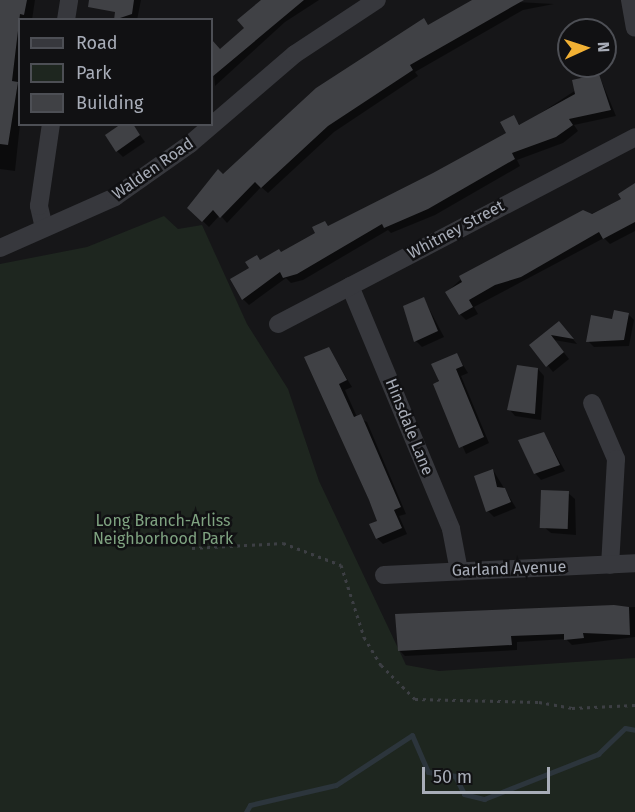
<!DOCTYPE html>
<style>
body{margin:0}
#map{position:relative;width:635px;height:812px;overflow:hidden;background:#161618;font-family:"Fira Sans",sans-serif}
div>[style]{position:absolute}
[style*='--x']{left:calc(var(--x)*1px);top:calc(var(--y)*1px);width:calc(var(--w)*1px);rotate:calc(var(--a)*1deg)}
.green>*{inset:0;background:#1e261f}
.shadow>*{inset:0;background:#0007}
.stream>*{height:5px;margin:-2.5px;padding:0 2.5px;transform-origin:2.5px;border-radius:2.5px;background:#2c353c}
.building>*{inset:0;background:#404145;transform-origin:0 0}
.path>*{height:3px;margin-top:-1.5px;transform-origin:0;background:repeating-linear-gradient(90deg,#3d3f44 0 3px,transparent 0 7.5px)}
.street>*{height:18px;margin:-9px;padding:0 9px;transform-origin:9px;border-radius:9px;background:#37383d}
span{translate:-50% -50%;white-space:nowrap;text-align:center;line-height:1.15;-webkit-text-stroke:5px #111113;paint-order:stroke}
.street-label{font-size:16px;color:#a8adb8}
.park-label{font-size:16px;color:#7fa381}
.legend{position:absolute;left:18px;top:18px;width:195px;height:108px;box-sizing:border-box;background:#111113;border:2px solid #4d4f55;margin:0;padding:8px 10px;list-style:none;font-size:18px;color:#a8adb8}
.legend li{display:flex;align-items:center;gap:12px;height:30px}
.legend b{width:30px;border:2px solid #4d4f55}
.north{position:absolute;left:557px;top:18px;width:60px;height:60px;box-sizing:border-box;background:#111113;border:2px solid #4d4f55;border-radius:50%;rotate:87deg;font-size:16px;font-weight:700;line-height:24px;text-align:center;color:#a8adb8}
.north::after{content:'';display:block;margin:auto;width:21px;height:27px;background:#f2b134;clip-path:polygon(50% 0,100% 100%,50% 72%,0 100%)}
.scale{position:absolute;left:422px;top:767px;width:128px;height:27px;box-sizing:border-box;border:3px solid #a8adb8;border-top:0;padding-left:8px;font-size:18px;line-height:21px;white-space:nowrap;color:#a8adb8;-webkit-text-stroke:4px #111113;paint-order:stroke}
</style>
<div id="map">
<div class="green">
<i style="clip-path:polygon(164px 216px,178px 229px,202px 225px,247px 324px,288px 389px,319px 481px,406px 665px,439px 671px,635px 658px,635px 812px,0 812px,0 264px,87px 247px)"></i>
</div>
<div class="shadow">
<i style="clip-path:polygon(0 0,35px 0,32px 20px,20px 20px,20px 124px,15px 171px,0 169px)"></i>
<i style="clip-path:polygon(118px 0,141px 0,137px 20px,115px 20px)"></i>
<i style="clip-path:polygon(266px 0,319px 0,285px 22px,215px 86px,212px 52px,216px 47px,220px 51px,246px 28px)"></i>
<i style="clip-path:polygon(478px 0,554px 4px,523px 10px,415px 72px,418px 76px,334px 132px,268px 193px,261px 187px,227px 223px,220px 215px,209px 227px,189px 208px,424px 20px,429px 26px)"></i>
<i style="clip-path:polygon(599px 75px,616px 116px,574px 125px,578px 131px,563px 143px,517px 160px,520px 166px,435px 215px,391px 233px,388px 230px,303px 280px,291px 283px,286px 278px,249px 305px,243px 299px,257px 257px,261px 261px,282px 254px,317px 234px,325px 222px,329px 227px,434px 174px,508px 134px,513px 117px,521px 126px)"></i>
<i style="clip-path:polygon(132px 124px,145px 142px,123px 157px,117px 151px)"></i>
<i style="clip-path:polygon(635px 184px,635px 231px,610px 244px,604px 238px,474px 307px,478px 314px,466px 320px,460px 314px,447px 292px,470px 271px,623px 199px)"></i>
<i style="clip-path:polygon(424px 299px,444px 337px,422px 347px,416px 341px)"></i>
<i style="clip-path:polygon(628px 314px,634px 320px,629px 346px,594px 347px,588px 341px)"></i>
<i style="clip-path:polygon(559px 323px,577px 344px,554px 340px,569px 359px,553px 372px,531px 345px)"></i>
<i style="clip-path:polygon(329px 349px,352px 387px,345px 390px,357px 417px,367px 422px,406px 514px,399px 516px,407px 534px,383px 544px,377px 538px,379px 522px,306px 358px)"></i>
<i style="clip-path:polygon(457px 355px,468px 373px,461px 376px,489px 443px,466px 454px,435px 385px)"></i>
<i style="clip-path:polygon(538px 369px,544px 376px,541px 420px,515px 416px,509px 409px)"></i>
<i style="clip-path:polygon(544px 434px,565px 471px,541px 480px,535px 473px)"></i>
<i style="clip-path:polygon(493px 470px,516px 508px,494px 517px,488px 511px)"></i>
<i style="clip-path:polygon(568px 493px,575px 499px,576px 535px,551px 533px,544px 527px)"></i>
<i style="clip-path:polygon(635px 607px,635px 637px,572px 645px,566px 639px,517px 642px,517px 650px,405px 656px,399px 650px,396px 616px)"></i>
</div>
<div class="stream">
<i style="--x:246;--y:812;--w:8;--a:-60"></i>
<i style="--x:250;--y:805;--w:88;--a:-13.1"></i>
<i style="--x:336;--y:785;--w:91;--a:-33.3"></i>
<i style="--x:412;--y:735;--w:40;--a:66.6"></i>
<i style="--x:428;--y:772;--w:27;--a:8"></i>
<i style="--x:455;--y:776;--w:20;--a:63"></i>
<i style="--x:464;--y:794;--w:21;--a:14"></i>
<i style="--x:484;--y:799;--w:123;--a:-21.5"></i>
<i style="--x:598;--y:754;--w:37;--a:-44"></i>
<i style="--x:625;--y:728;--w:10;--a:11"></i>
</div>
<div class="building">
<i style="clip-path:polygon(0 0,27px 0,24px 15px,20px 14px,12px 81px,18px 82px,8px 145px,0 144px)"></i>
<i style="clip-path:polygon(89px 0,134px 0,132px 14px,114px 20px,115px 12px,88px 7px)"></i>
<i style="clip-path:polygon(261px 0,304px 0,212px 77px,212px 40px,220px 49px,244px 28px,237px 20px)"></i>
<i style="clip-path:polygon(472px 0,524px 0,410px 65px,413px 70px,328px 126px,261px 188px,255px 182px,220px 218px,213px 210px,202px 222px,187px 208px,218px 169px,223px 174px,316px 88px,424px 18px,428px 25px)"></i>
<i style="clip-path:polygon(599px 74px,611px 110px,569px 119px,573px 125px,556px 137px,512px 153px,515px 159px,428px 209px,384px 228px,382px 224px,297px 274px,283px 278px,280px 272px,242px 300px,230px 279px,249px 268px,245px 262px,257px 255px,260px 260px,279px 249px,281px 252px,315px 233px,312px 227px,325px 221px,328px 226px,433px 173px,506px 133px,500px 122px,514px 115px,519px 125px,575px 94px,572px 80px)"></i>
<i style="clip-path:polygon(121px 124px,133px 124px,140px 135px,116px 152px,105px 135px)"></i>
<i style="clip-path:polygon(635px 183px,635px 222px,603px 239px,599px 232px,521px 277px,495px 285px,469px 300px,473px 307px,459px 315px,445px 292px,462px 282px,459px 276px,583px 210px,592px 214px,621px 199px,618px 194px)"></i>
<i style="clip-path:polygon(424px 297px,438px 331px,414px 342px,403px 306px)"></i>
<i style="clip-path:polygon(614px 310px,629px 313px,624px 340px,586px 342px,591px 315px,612px 319px)"></i>
<i style="clip-path:polygon(559px 321px,574px 339px,551px 335px,564px 352px,546px 367px,529px 345px)"></i>
<i style="clip-path:polygon(329px 347px,347px 380px,339px 384px,354px 417px,361px 414px,401px 507px,394px 510px,402px 528px,376px 539px,369px 524px,377px 521px,369px 500px,304px 357px)"></i>
<i style="clip-path:polygon(457px 353px,463px 366px,456px 369px,484px 437px,459px 448px,433px 384px,439px 381px,431px 364px)"></i>
<i style="clip-path:polygon(517px 365px,538px 368px,535px 414px,507px 410px)"></i>
<i style="clip-path:polygon(544px 432px,560px 465px,534px 474px,518px 440px)"></i>
<i style="clip-path:polygon(493px 469px,497px 487px,505px 488px,511px 502px,486px 512px,474px 476px)"></i>
<i style="left:541px;top:490px;width:28px;height:38px;rotate:2deg"></i>
<i style="clip-path:polygon(614px 605px,629px 607px,630px 635px,583px 633px,584px 638px,564px 640px,564px 634px,511px 636px,512px 645px,398px 651px,395px 614px)"></i>
</div>
<div class="path">
<i style="--x:192;--y:548;--w:91;--a:-3.1"></i>
<i style="--x:283;--y:543;--w:62;--a:20.8"></i>
<i style="--x:341;--y:565;--w:76;--a:72.3"></i>
<i style="--x:364;--y:637;--w:33;--a:59"></i>
<i style="--x:381;--y:665;--w:48;--a:45"></i>
<i style="--x:415;--y:699;--w:124;--a:1.4"></i>
<i style="--x:539;--y:702;--w:34;--a:10"></i>
<i style="--x:572;--y:708;--w:63;--a:-2.7"></i>
</div>
<div class="street">
<i style="--x:630;--y:0;--w:28;--a:80"></i>
<i style="--x:66;--y:20;--w:20;--a:-81"></i>
<i style="--x:44;--y:228;--w:23;--a:-103"></i>
<i style="--x:39;--y:206;--w:83;--a:-81.7"></i>
<i style="--x:0;--y:248;--w:126;--a:-23.9"></i>
<i style="--x:115;--y:197;--w:92;--a:-35.2"></i>
<i style="--x:190;--y:144;--w:138;--a:-40.6"></i>
<i style="--x:295;--y:54;--w:98;--a:-33.4"></i>
<i style="--x:350;--y:286;--w:263;--a:67.4"></i>
<i style="--x:451;--y:529;--w:43;--a:79.2"></i>
<i style="--x:278;--y:324;--w:403;--a:-27.6"></i>
<i style="--x:592;--y:403;--w:61;--a:66.8"></i>
<i style="--x:616;--y:459;--w:106;--a:93.2"></i>
<i style="--x:384;--y:575;--w:251;--a:-2.7"></i>
</div>
<div class="street-label">
<span style="left:153px;top:169px;rotate:-35deg">Walden Road</span>
<span style="left:456px;top:230px;rotate:-28deg">Whitney Street</span>
<span style="left:409px;top:427px;rotate:68deg">Hinsdale Lane</span>
<span style="left:509px;top:569px;rotate:-2deg">Garland Avenue</span>
</div>
<div class="park-label">
<span style="left:163px;top:530px">Long Branch-Arliss<br>Neighborhood Park</span>
</div>
<ul class="legend">
<li><b style="height:8px;background:#37383d"></b>Road</li>
<li><b style="height:16px;background:#1e261f"></b>Park</li>
<li><b style="height:16px;background:#404145"></b>Building</li>
</ul>
<div class="north">N</div>
<div class="scale">50 m</div>
</div>
